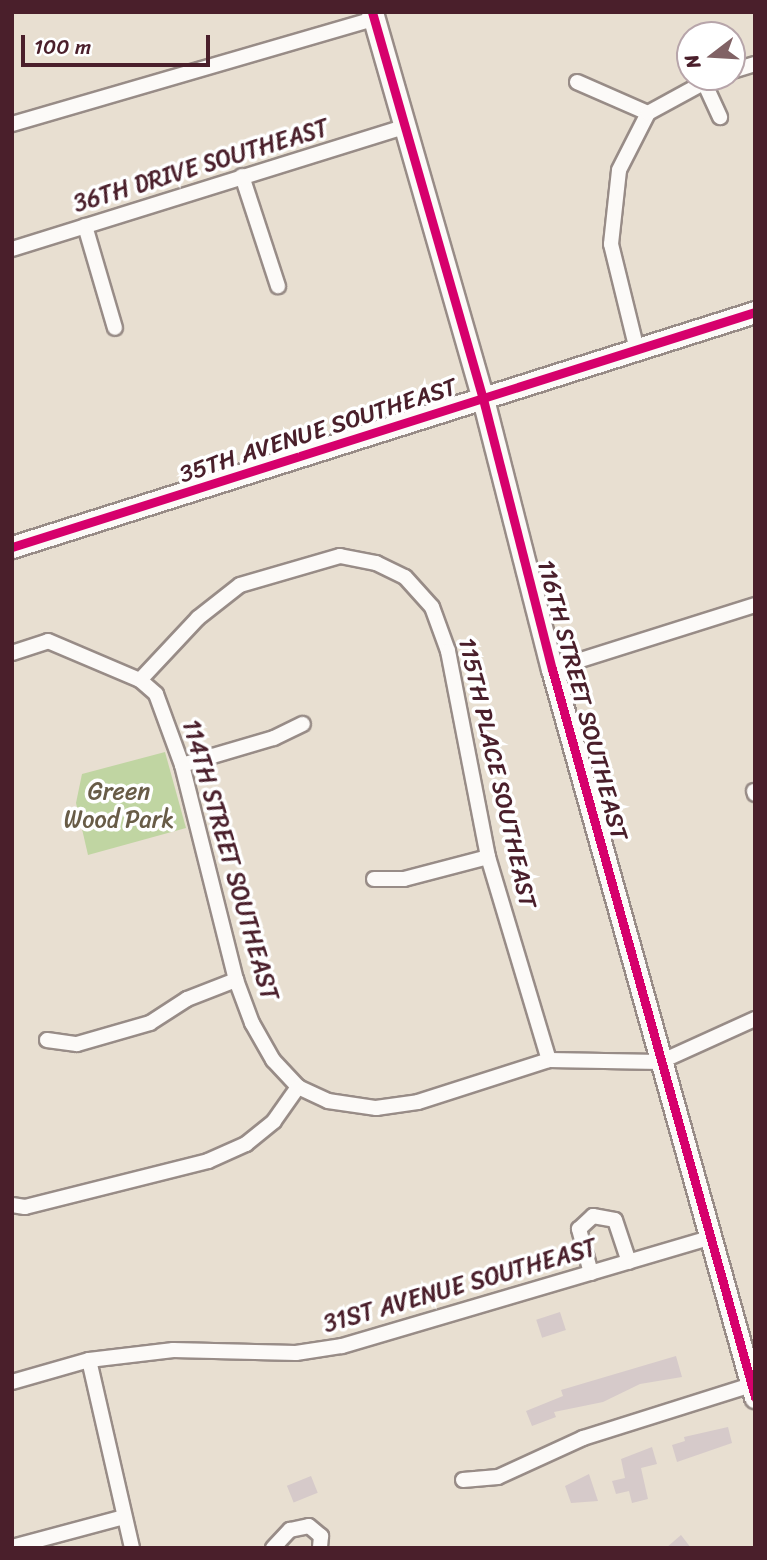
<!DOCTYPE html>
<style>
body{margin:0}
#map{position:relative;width:767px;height:1560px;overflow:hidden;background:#e8dfd1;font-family:Sriracha,sans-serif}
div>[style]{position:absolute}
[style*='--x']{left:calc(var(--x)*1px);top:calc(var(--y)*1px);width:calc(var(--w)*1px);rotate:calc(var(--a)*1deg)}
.green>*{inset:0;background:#c0d5a2}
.building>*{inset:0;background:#d6caca;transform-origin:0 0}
.roads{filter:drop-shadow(2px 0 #988c87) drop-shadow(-2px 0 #988c87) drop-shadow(0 2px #988c87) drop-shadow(0 -2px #988c87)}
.street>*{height:14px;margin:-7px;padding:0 7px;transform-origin:7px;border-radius:7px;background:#fcfaf8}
.secondary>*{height:21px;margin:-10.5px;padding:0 10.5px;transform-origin:10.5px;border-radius:10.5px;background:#fcfaf8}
.cycleway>*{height:9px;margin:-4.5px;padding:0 4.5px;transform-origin:4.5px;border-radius:4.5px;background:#d6006c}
span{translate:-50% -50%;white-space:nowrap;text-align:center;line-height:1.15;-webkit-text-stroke:7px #fff;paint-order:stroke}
.street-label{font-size:24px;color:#4a1f2b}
.park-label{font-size:24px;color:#685c47}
.frame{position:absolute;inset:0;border:14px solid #4a1f2b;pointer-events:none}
.north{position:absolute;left:676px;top:21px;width:70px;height:70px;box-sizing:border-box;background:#fff;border:2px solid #b7a5aa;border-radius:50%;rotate:253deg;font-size:19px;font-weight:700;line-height:28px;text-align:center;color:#4a1f2b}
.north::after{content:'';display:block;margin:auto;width:24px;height:32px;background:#816265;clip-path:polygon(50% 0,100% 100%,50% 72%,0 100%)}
.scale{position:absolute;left:21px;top:35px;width:189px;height:32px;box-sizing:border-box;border:4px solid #4a1f2b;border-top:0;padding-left:9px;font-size:21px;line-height:24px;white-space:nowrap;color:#4a1f2b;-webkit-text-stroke:5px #fff;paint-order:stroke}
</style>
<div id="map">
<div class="green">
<i style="clip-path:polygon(165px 752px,186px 828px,88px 855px,76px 803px,82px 774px)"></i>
</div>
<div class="building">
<i style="left:560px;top:1312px;width:19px;height:25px;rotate:72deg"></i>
<i style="clip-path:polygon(676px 1356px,682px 1377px,640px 1384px,603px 1402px,554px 1412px,556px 1417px,532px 1426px,526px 1411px,563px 1396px,561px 1390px)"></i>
<i style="clip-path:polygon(728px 1427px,732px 1443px,677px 1462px,672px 1445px,685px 1441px,684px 1437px)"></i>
<i style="clip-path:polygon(652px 1447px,657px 1464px,641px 1468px,648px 1499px,632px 1503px,629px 1491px,616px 1494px,612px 1481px,625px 1478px,621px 1459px)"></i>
<i style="clip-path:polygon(589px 1474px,598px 1501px,571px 1503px,565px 1486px)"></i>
<i style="left:311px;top:1476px;width:18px;height:26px;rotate:68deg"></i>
<i style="clip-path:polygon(681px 1535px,691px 1548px,666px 1548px)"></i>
</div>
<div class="roads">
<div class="street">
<i style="--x:732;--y:71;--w:24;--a:-17"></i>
<i style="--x:703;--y:80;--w:41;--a:65.3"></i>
<i style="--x:577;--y:82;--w:77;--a:23.6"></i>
<i style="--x:12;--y:124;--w:377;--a:-16.2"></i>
<i style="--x:242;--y:176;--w:116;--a:71.9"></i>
<i style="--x:85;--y:226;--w:106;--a:73.6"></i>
<i style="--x:12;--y:249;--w:410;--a:-17.3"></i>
<i style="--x:637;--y:350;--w:109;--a:-103.8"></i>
<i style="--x:611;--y:244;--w:74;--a:-83.8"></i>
<i style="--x:619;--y:170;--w:64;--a:-63"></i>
<i style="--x:648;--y:113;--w:75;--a:-28.6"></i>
<i style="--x:12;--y:653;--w:38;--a:-18"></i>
<i style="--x:48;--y:641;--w:100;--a:23"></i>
<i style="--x:140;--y:680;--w:21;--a:41"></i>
<i style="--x:156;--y:694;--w:76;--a:69.9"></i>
<i style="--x:182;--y:765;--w:222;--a:75.9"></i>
<i style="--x:236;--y:980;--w:46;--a:69.6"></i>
<i style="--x:252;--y:1023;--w:43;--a:60.4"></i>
<i style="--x:273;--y:1060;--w:37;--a:47"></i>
<i style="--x:298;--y:1087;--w:33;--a:25"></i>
<i style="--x:328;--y:1101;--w:49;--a:8.3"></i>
<i style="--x:376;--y:1108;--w:42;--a:-8.1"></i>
<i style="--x:418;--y:1102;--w:138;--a:-17.8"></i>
<i style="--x:549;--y:1060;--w:111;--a:1"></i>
<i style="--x:660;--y:1062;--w:104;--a:-24.4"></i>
<i style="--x:552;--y:669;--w:213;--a:-17.5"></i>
<i style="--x:140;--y:680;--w:85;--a:-46.9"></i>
<i style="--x:198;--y:618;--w:53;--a:-38.2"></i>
<i style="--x:240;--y:585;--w:104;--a:-16.2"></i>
<i style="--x:340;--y:556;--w:37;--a:11"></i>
<i style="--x:376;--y:563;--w:32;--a:26"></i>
<i style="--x:405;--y:577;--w:40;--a:48"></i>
<i style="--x:432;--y:607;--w:47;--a:70"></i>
<i style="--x:448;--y:651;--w:210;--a:79"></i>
<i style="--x:488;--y:857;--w:212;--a:73.3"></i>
<i style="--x:182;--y:765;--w:96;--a:-16.4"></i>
<i style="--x:274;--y:738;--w:32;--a:-26"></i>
<i style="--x:754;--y:791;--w:3;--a:72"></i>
<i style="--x:374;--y:879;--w:30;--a:0"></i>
<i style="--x:404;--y:879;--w:87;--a:-14.7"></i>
<i style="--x:47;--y:1040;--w:30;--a:8"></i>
<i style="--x:77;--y:1044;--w:76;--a:-16"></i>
<i style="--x:150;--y:1023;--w:44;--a:-33"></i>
<i style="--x:187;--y:999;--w:53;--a:-21.2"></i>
<i style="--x:12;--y:1205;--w:13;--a:9"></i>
<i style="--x:25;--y:1207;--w:189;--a:-14.1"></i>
<i style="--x:208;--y:1161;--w:42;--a:-24.1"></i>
<i style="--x:246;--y:1144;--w:36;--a:-39"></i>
<i style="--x:274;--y:1121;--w:42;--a:-54.8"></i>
<i style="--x:591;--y:1273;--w:46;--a:-105.3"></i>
<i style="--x:579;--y:1229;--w:19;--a:-43"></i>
<i style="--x:593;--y:1216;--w:22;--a:10"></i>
<i style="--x:615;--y:1220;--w:44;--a:71.6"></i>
<i style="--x:89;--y:1360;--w:193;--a:77.1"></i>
<i style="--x:12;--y:1382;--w:80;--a:-15.9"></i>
<i style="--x:89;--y:1360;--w:85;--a:-6.8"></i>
<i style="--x:173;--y:1350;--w:123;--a:1.4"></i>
<i style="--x:296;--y:1353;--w:47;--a:-8.7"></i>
<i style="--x:342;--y:1346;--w:384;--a:-16.4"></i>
<i style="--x:463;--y:1480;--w:35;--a:-5"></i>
<i style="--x:498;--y:1477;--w:94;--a:-24.6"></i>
<i style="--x:583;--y:1438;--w:176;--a:-17.5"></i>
<i style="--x:12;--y:1547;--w:116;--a:-15"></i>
<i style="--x:273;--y:1548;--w:25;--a:-47"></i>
<i style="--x:290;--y:1530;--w:19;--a:-12"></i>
<i style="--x:309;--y:1526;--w:16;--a:40"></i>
<i style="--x:321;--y:1536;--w:12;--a:95"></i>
</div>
<div class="secondary">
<i style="--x:372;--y:12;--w:403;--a:74"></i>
<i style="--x:483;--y:399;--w:279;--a:75.7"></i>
<i style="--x:552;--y:669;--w:756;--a:74.42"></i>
<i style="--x:12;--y:547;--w:779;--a:-17.55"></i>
</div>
</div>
<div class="cycleway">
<i style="--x:372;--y:12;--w:403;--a:74"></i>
<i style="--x:483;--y:399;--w:279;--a:75.7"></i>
<i style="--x:552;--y:669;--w:756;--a:74.42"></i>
<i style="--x:12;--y:547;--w:779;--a:-17.55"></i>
</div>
<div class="street-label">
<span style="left:201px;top:166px;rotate:-17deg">36TH DRIVE SOUTHEAST</span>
<span style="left:318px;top:431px;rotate:-18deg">35TH AVENUE SOUTHEAST</span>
<span style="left:582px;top:700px;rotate:75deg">116TH STREET SOUTHEAST</span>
<span style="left:497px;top:773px;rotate:77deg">115TH PLACE SOUTHEAST</span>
<span style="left:230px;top:860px;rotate:74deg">114TH STREET SOUTHEAST</span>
<span style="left:460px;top:1286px;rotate:-16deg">31ST AVENUE SOUTHEAST</span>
</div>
<div class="park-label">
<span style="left:119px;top:806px">Green<br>Wood Park</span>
</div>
<div class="frame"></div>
<div class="north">N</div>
<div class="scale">100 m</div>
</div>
